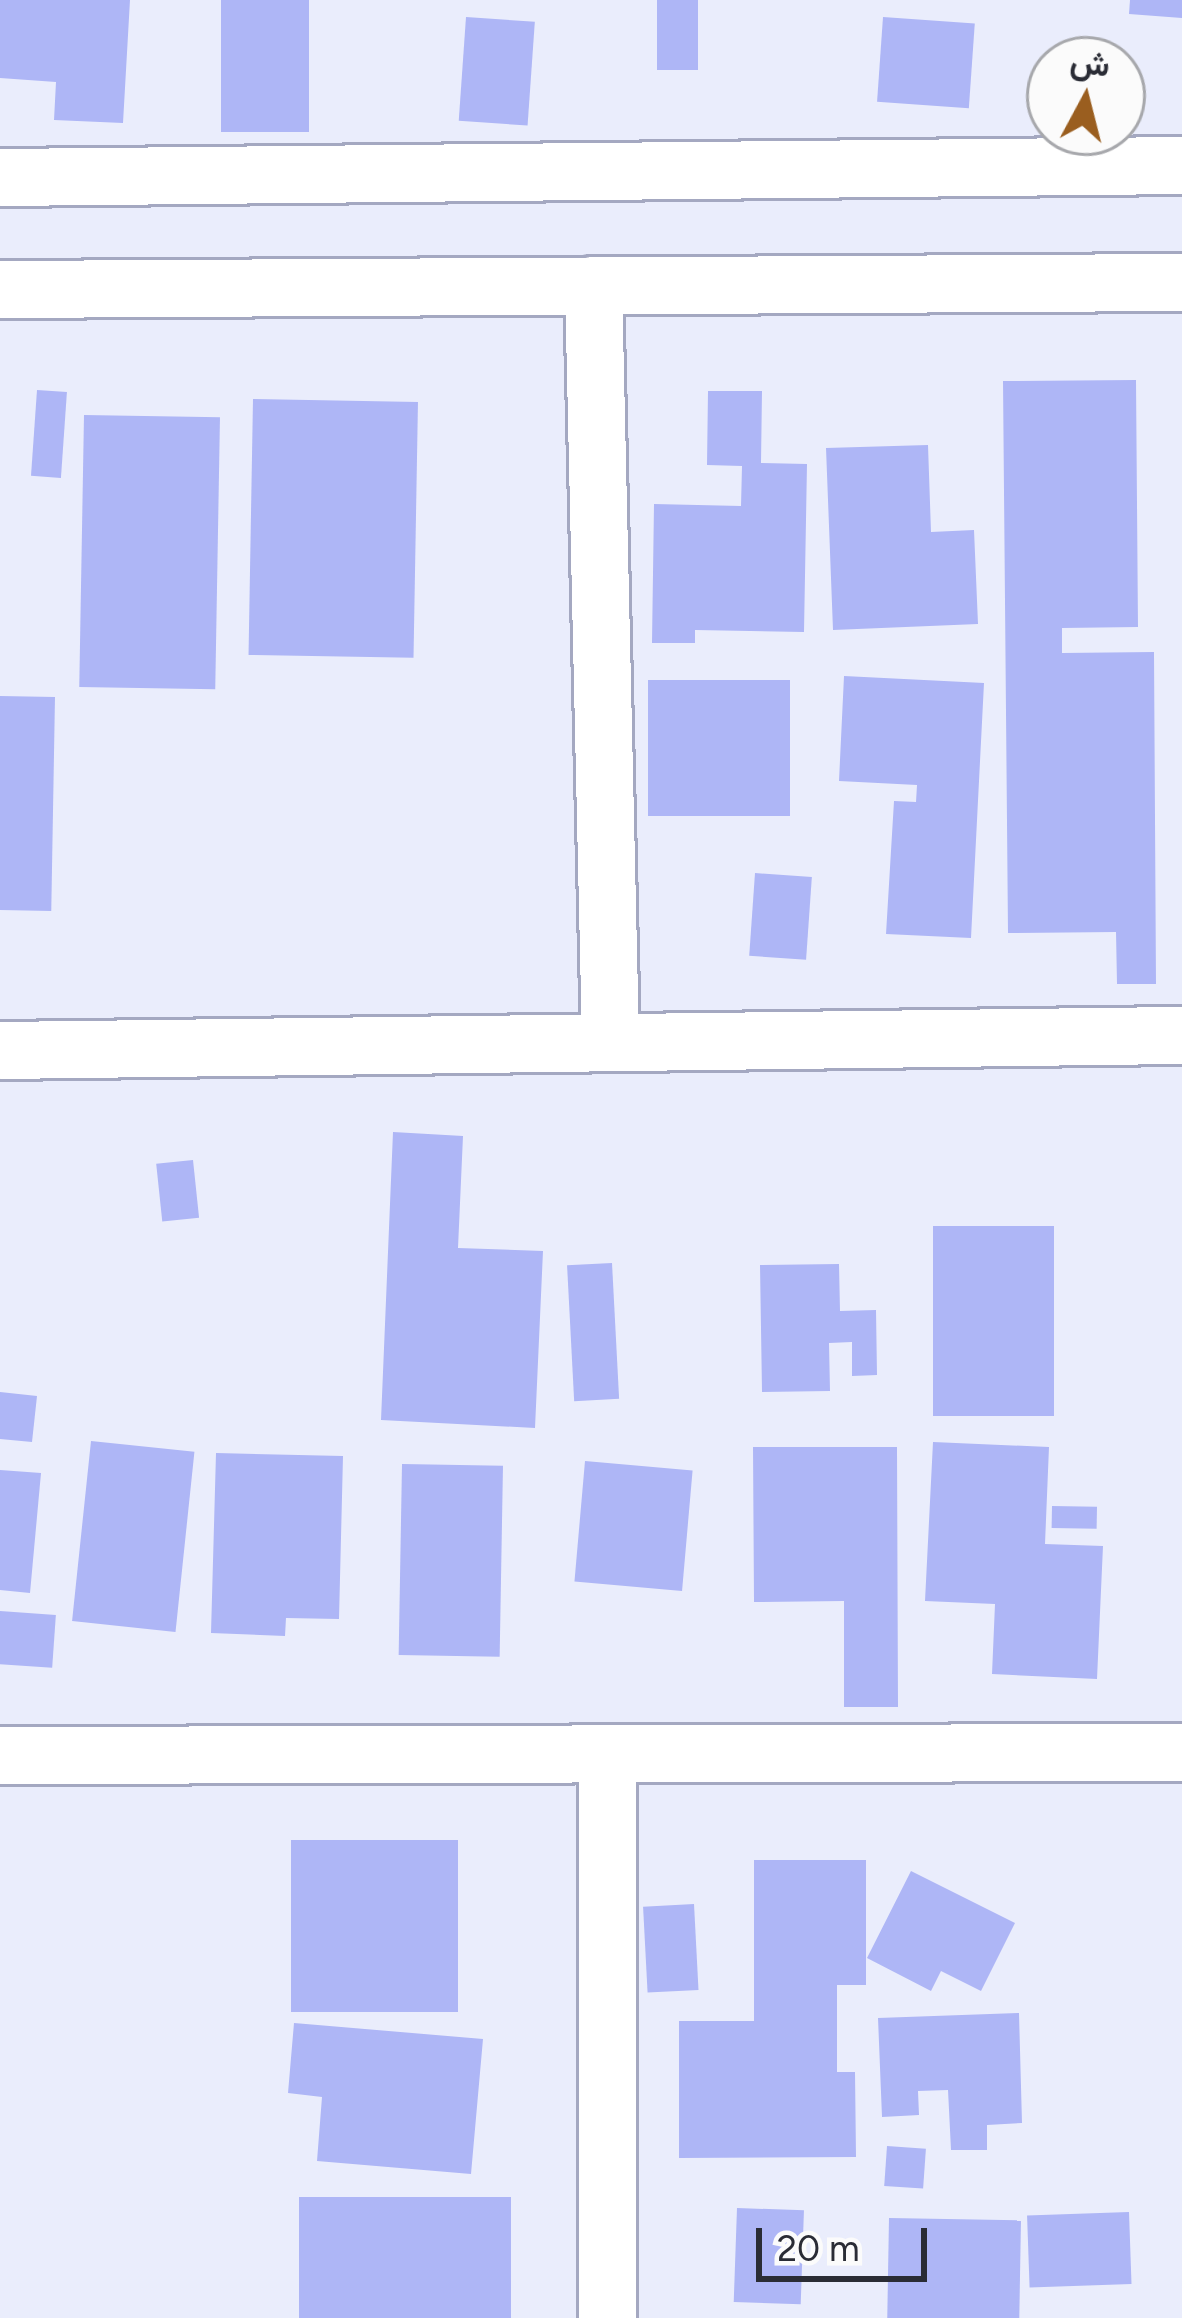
<!DOCTYPE html>
<meta charset="utf-8">
<style>
body{margin:0}
#map{position:relative;width:1182px;height:2318px;overflow:hidden;background:#eaedfc;font-family:Figtree,Vazirmatn,sans-serif}
div>[style]{position:absolute}
[style*='--x']{left:calc(var(--x)*1px);top:calc(var(--y)*1px);width:calc(var(--w)*1px);rotate:calc(var(--a)*1deg)}
.building>*{inset:0;background:#aeb6f6;transform-origin:0 0}
.roads{filter:drop-shadow(3px 0 #a4a8c1) drop-shadow(-3px 0 #a4a8c1) drop-shadow(0 3px #a4a8c1) drop-shadow(0 -3px #a4a8c1)}
.minor>*{height:57px;margin:-28.5px;padding:0 28.5px;transform-origin:28.5px;border-radius:28.5px;background:#fff}
span{translate:-50% -50%;white-space:nowrap;text-align:center;line-height:1.15;-webkit-text-stroke:12px #fbfbfb;paint-order:stroke}
.north{position:absolute;left:1026px;top:36px;width:120px;height:120px;box-sizing:border-box;background:#fbfbfb;border:3px solid #a7a8ac;border-radius:50%;rotate:7deg;font-size:33px;font-weight:700;line-height:48px;text-align:center;color:#2a2c35}
.north::after{content:'';display:block;margin:auto;width:42px;height:54px;background:#9a5e1f;clip-path:polygon(50% 0,100% 100%,50% 72%,0 100%)}
.scale{position:absolute;left:756px;top:2228px;width:171px;height:54px;box-sizing:border-box;border:6px solid #2a2c35;border-top:0;padding-left:15px;font-size:36px;line-height:42px;white-space:nowrap;color:#2a2c35;-webkit-text-stroke:9px #fbfbfb;paint-order:stroke}
</style>
<div id="map">
<div class="building">
<i style="clip-path:polygon(0 0,130px 0,123px 123px,54px 120px,56px 82px,0 78px)"></i>
<i style="left:221px;top:0;width:88px;height:132px"></i>
<i style="left:657px;top:0;width:41px;height:70px"></i>
<i style="clip-path:polygon(1130px 0,1182px 0,1182px 18px,1129px 14px)"></i>
<i style="left:466px;top:17px;width:69px;height:104px;rotate:4deg"></i>
<i style="left:883px;top:17px;width:92px;height:85px;rotate:4deg"></i>
<i style="clip-path:polygon(1136px 380px,1138px 627px,1062px 628px,1062px 653px,1154px 652px,1156px 984px,1117px 984px,1116px 932px,1008px 933px,1003px 381px)"></i>
<i style="left:37px;top:390px;width:30px;height:86px;rotate:4deg"></i>
<i style="clip-path:polygon(708px 391px,762px 391px,761px 463px,807px 464px,804px 632px,695px 630px,695px 643px,652px 643px,654px 504px,741px 506px,742px 466px,707px 465px)"></i>
<i style="left:253px;top:399px;width:165px;height:256px;rotate:1deg"></i>
<i style="left:84px;top:415px;width:136px;height:272px;rotate:1deg"></i>
<i style="clip-path:polygon(928px 445px,931px 532px,974px 530px,978px 624px,833px 630px,826px 448px)"></i>
<i style="clip-path:polygon(844px 676px,984px 683px,971px 938px,886px 934px,894px 801px,916px 802px,917px 785px,839px 781px)"></i>
<i style="left:648px;top:680px;width:142px;height:136px"></i>
<i style="left:0;top:696px;width:55px;height:214px;rotate:1deg"></i>
<i style="left:755px;top:873px;width:57px;height:83px;rotate:4deg"></i>
<i style="clip-path:polygon(393px 1132px,463px 1136px,458px 1248px,543px 1251px,535px 1428px,381px 1420px)"></i>
<i style="left:193px;top:1160px;width:58px;height:37px;rotate:84deg"></i>
<i style="left:1054px;top:1226px;width:190px;height:121px;rotate:90deg"></i>
<i style="left:612px;top:1263px;width:136px;height:45px;rotate:87deg"></i>
<i style="clip-path:polygon(839px 1264px,840px 1311px,876px 1310px,877px 1375px,852px 1376px,852px 1342px,829px 1343px,830px 1391px,762px 1392px,760px 1265px)"></i>
<i style="clip-path:polygon(0 1392px,37px 1396px,32px 1442px,0 1439px)"></i>
<i style="left:91px;top:1441px;width:104px;height:181px;rotate:6deg"></i>
<i style="clip-path:polygon(933px 1442px,1049px 1447px,1045px 1544px,1103px 1546px,1097px 1679px,992px 1674px,995px 1604px,925px 1601px)"></i>
<i style="clip-path:polygon(753px 1447px,897px 1447px,898px 1707px,844px 1707px,844px 1601px,754px 1602px)"></i>
<i style="clip-path:polygon(216px 1453px,343px 1456px,339px 1619px,286px 1618px,285px 1636px,211px 1633px)"></i>
<i style="left:585px;top:1461px;width:108px;height:121px;rotate:5deg"></i>
<i style="left:402px;top:1464px;width:101px;height:191px;rotate:1deg"></i>
<i style="clip-path:polygon(0 1470px,41px 1473px,30px 1593px,0 1590px)"></i>
<i style="left:1052px;top:1506px;width:45px;height:22px;rotate:1deg"></i>
<i style="left:0;top:1611px;width:56px;height:53px;rotate:4deg"></i>
<i style="left:291px;top:1840px;width:167px;height:172px"></i>
<i style="clip-path:polygon(754px 1860px,866px 1860px,866px 1985px,837px 1985px,837px 2072px,855px 2072px,856px 2157px,679px 2158px,679px 2021px,754px 2021px)"></i>
<i style="clip-path:polygon(911px 1871px,1015px 1923px,981px 1991px,941px 1971px,931px 1991px,867px 1958px)"></i>
<i style="left:694px;top:1904px;width:86px;height:51px;rotate:87deg"></i>
<i style="clip-path:polygon(1019px 2013px,1022px 2123px,987px 2125px,987px 2150px,951px 2150px,948px 2090px,918px 2091px,919px 2115px,882px 2117px,878px 2018px)"></i>
<i style="clip-path:polygon(294px 2023px,483px 2039px,471px 2174px,317px 2161px,322px 2097px,288px 2093px)"></i>
<i style="left:887px;top:2146px;width:39px;height:40px;rotate:4deg"></i>
<i style="left:299px;top:2197px;width:212px;height:121px"></i>
<i style="left:737px;top:2208px;width:67px;height:94px;rotate:2deg"></i>
<i style="left:1129px;top:2212px;width:72px;height:102px;rotate:88deg"></i>
<i style="left:889px;top:2218px;width:132px;height:100px;rotate:1deg"></i>
</div>
<div class="roads">
<div class="minor">
<i style="--x:0;--y:177;--w:1182;--a:-0.58"></i>
<i style="--x:593;--y:285;--w:757;--a:88.71"></i>
<i style="--x:0;--y:289;--w:1182;--a:-0.34"></i>
<i style="--x:0;--y:1050;--w:1182;--a:-0.73"></i>
<i style="--x:607;--y:1754;--w:564;--a:90"></i>
<i style="--x:0;--y:1755;--w:1182;--a:-0.15"></i>
</div>
</div>
<div class="north">ش</div>
<div class="scale">20 m</div>
</div>
